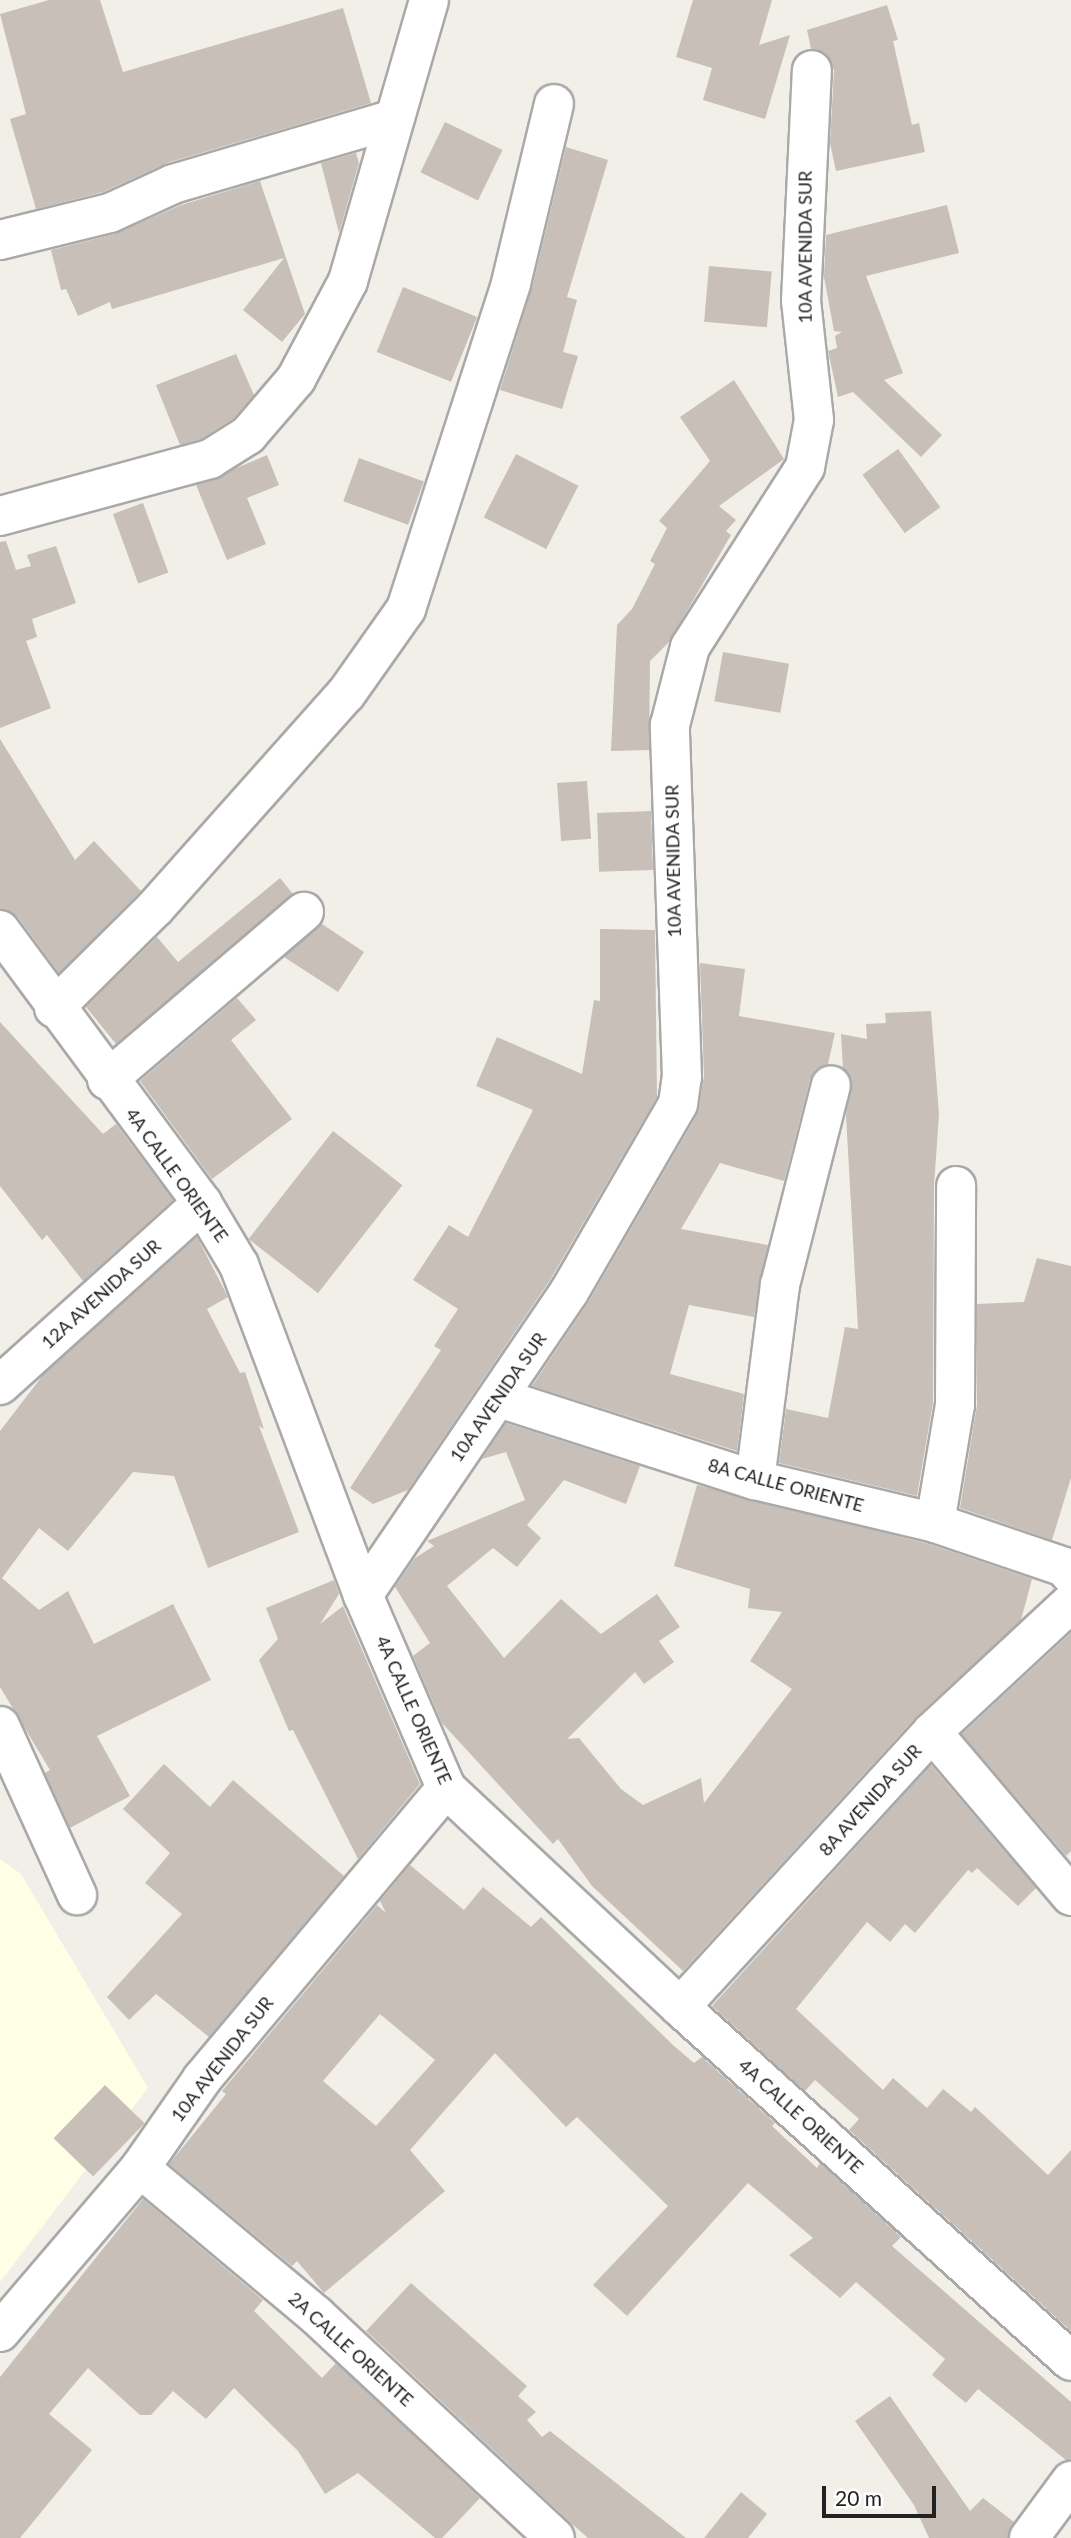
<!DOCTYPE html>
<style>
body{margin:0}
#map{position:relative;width:1071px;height:2538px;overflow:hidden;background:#f2efe9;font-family:Lato,sans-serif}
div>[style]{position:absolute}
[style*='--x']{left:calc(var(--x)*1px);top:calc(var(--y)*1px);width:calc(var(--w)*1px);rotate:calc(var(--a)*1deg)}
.education>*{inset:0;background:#ffffe5}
.building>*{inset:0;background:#c7bfb8;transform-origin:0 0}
.roads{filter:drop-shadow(2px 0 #a9a9a9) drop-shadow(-2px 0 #a9a9a9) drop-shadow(0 2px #a9a9a9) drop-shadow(0 -2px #a9a9a9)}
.street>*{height:38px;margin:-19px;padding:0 19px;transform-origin:19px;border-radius:19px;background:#fff}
span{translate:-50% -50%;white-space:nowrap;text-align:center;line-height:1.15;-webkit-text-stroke:5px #fff;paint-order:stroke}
.street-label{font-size:18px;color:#222}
.scale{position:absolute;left:822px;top:2486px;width:114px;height:32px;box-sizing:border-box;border:4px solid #222;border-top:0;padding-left:9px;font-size:21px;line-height:24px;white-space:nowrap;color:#222;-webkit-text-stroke:5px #fff;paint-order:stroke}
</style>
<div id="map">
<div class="education">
<i style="clip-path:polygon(0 1859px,21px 1874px,148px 2088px,0 2282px)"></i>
</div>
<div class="building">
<i style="clip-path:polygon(49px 0,100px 0,123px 72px,343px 8px,371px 103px,167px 163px,103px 192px,36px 209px,10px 119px,26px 114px,0 14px)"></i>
<i style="clip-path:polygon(693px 0,772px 0,759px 45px,790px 35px,765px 119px,703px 100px,712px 68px,676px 57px)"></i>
<i style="clip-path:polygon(887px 5px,898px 40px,893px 41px,912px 125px,919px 123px,925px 152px,836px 171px,830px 143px,834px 70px,824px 52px,811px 49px,807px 30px)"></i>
<i style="left:445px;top:122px;width:64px;height:56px;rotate:26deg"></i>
<i style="clip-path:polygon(566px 147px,608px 160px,567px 297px,577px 300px,563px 352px,578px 356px,562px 409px,500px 390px,532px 288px)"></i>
<i style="clip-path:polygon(356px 153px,359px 163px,339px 233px,321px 163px)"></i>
<i style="clip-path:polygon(260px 181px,305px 314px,282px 342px,243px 310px,284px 258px,112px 309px,110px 302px,78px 316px,66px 289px,61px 290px,51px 250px,115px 234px,181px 205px)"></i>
<i style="clip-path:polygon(947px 205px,959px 253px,866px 276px,903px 373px,884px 380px,942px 435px,921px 457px,853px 392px,838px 397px,828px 351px,837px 348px,835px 336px,842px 332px,834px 331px,824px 277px,826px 235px)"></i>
<i style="left:709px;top:266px;width:63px;height:56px;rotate:5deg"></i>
<i style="left:403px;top:287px;width:80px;height:70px;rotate:22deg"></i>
<i style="clip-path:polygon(236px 354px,254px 395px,234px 418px,201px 439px,180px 445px,156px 385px)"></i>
<i style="clip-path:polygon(734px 380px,784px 459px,719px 506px,736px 520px,726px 531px,731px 535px,669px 642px,650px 661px,649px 750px,611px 751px,617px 625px,632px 609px,655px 564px,650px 561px,667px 528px,659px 521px,710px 461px,680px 417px)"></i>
<i style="left:898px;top:449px;width:72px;height:44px;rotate:54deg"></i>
<i style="left:516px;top:454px;width:70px;height:71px;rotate:27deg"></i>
<i style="clip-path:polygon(267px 455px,279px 485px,247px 498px,266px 544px,227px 560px,196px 485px)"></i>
<i style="left:359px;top:458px;width:69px;height:46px;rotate:20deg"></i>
<i style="left:143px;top:503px;width:74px;height:32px;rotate:70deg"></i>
<i style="clip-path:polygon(6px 541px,16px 570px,31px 566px,27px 555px,56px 546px,76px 603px,32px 619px,37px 637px,26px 641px,51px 708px,0 728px,0 542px)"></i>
<i style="left:723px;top:652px;width:67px;height:50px;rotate:10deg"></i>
<i style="clip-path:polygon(0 739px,75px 860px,94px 841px,141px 891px,59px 973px,18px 917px,0 909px)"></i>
<i style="left:587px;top:781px;width:58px;height:30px;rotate:86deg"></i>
<i style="left:651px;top:811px;width:59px;height:54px;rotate:88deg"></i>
<i style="clip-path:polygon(280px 878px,293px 894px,116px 1044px,86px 1007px,157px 937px,178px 962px)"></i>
<i style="clip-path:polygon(322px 924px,364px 952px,338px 992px,284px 957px)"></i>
<i style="clip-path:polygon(600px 929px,655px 930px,657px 1097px,550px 1280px,408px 1490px,373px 1504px,350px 1488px,441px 1350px,434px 1346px,458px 1309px,413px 1280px,449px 1225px,468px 1237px,533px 1110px,476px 1086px,497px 1037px,582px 1074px,594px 1000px,600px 1001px)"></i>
<i style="clip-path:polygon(700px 963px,745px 969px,739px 1016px,835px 1033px,828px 1064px,816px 1069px,810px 1080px,784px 1181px,720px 1163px,681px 1229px,768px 1245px,754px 1317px,689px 1305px,670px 1374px,744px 1394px,737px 1451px,532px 1386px,588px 1303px,697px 1115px,704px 1076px)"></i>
<i style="clip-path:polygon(237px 998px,256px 1020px,231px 1040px,292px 1119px,212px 1179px,140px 1081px)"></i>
<i style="clip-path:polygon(931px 1011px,939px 1114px,934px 1186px,933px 1403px,917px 1496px,779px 1463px,786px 1409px,828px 1418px,845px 1327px,858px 1329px,846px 1115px,852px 1080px,843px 1068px,841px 1034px,867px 1039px,866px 1024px,886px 1023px,885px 1013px)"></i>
<i style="clip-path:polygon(0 1022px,103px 1134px,116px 1124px,173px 1200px,83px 1281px,47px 1235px,42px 1240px,0 1186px)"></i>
<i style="left:333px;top:1131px;width:88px;height:137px;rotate:38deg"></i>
<i style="clip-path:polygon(197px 1237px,228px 1297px,207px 1309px,240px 1373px,245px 1372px,264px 1429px,259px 1426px,299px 1532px,208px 1568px,174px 1476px,133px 1472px,68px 1551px,39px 1528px,2px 1578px,39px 1610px,68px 1591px,94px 1644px,173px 1604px,211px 1680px,97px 1736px,130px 1796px,70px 1828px,45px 1773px,50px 1770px,0 1687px,0 1431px,43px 1375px)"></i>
<i style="clip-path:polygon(1037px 1258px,1071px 1266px,1071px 1478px,1052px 1540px,960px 1508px,977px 1405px,977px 1304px,1024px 1302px)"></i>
<i style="clip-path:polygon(506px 1423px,640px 1466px,626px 1504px,564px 1480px,527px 1525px,541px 1538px,517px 1567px,493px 1548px,447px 1586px,504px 1658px,561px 1599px,601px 1634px,657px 1594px,680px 1627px,659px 1641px,674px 1662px,644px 1684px,635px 1672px,567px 1739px,579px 1738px,621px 1789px,643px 1805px,701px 1778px,704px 1803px,792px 1689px,750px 1661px,782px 1612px,748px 1608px,750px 1589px,674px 1566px,697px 1485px,929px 1544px,1032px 1579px,1021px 1620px,916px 1717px,683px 1971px,592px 1886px,558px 1839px,553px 1844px,442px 1723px,413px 1656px,430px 1643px,395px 1587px,415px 1558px,434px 1546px,427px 1541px,525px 1500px,506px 1452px,482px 1459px)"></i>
<i style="clip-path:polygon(334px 1580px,339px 1594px,320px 1624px,343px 1606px,420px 1784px,358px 1859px,293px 1730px,289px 1731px,259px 1660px,278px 1639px,266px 1608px)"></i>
<i style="clip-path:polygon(1071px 1633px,1071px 1851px,1066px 1856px,962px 1734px)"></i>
<i style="clip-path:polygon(164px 1764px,210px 1807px,233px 1780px,344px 1876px,209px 2037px,156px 1994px,129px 2020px,107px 1997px,182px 1914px,145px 1883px,170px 1853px,123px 1809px)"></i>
<i style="clip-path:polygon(931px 1765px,1036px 1888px,1018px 1906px,977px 1868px,972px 1873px,968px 1870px,915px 1933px,905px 1924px,890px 1942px,867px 1922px,796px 2009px,883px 2090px,893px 2078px,927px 2108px,943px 2089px,971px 2112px,975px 2107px,1048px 2175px,1071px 2150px,1071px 2331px,849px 2130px,859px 2119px,815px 2080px,805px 2091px,712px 2006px)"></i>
<i style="clip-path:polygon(evenodd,410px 1865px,464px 1910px,483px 1887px,531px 1927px,541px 1917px,674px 2046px,694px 2063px,702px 2057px,775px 2123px,772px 2126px,817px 2168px,820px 2163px,901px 2237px,892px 2246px,1071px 2402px,1071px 2460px,1066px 2460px,978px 2389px,966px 2403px,932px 2375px,945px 2359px,856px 2282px,840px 2298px,789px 2255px,813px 2238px,748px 2183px,627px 2316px,593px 2285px,668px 2206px,577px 2117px,566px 2127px,495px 2053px,410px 2150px,445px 2191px,324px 2293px,297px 2261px,292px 2266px,169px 2164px,226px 2094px,222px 2091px,377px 1905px,386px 1913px,380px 1901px,410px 1865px,380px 2014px,435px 2060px,376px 2126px,323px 2081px,380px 2014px)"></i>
<i style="left:105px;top:2085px;width:55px;height:74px;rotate:44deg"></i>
<i style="clip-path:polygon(143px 2199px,263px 2300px,254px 2311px,322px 2378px,336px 2363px,480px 2498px,442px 2538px,435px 2538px,358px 2473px,325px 2494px,298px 2451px,234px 2388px,206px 2419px,173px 2391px,151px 2415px,140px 2415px,88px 2368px,49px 2414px,92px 2450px,20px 2538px,0 2538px,0 2377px)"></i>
<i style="clip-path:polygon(411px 2283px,527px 2386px,518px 2396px,536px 2412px,527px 2420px,542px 2437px,550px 2431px,686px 2538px,588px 2538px,571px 2523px,366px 2331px)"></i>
<i style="clip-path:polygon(890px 2396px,970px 2511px,983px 2498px,1014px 2522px,1008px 2538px,929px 2538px,914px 2505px,855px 2421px)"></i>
<i style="clip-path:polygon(741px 2492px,767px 2514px,748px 2538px,704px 2538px)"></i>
</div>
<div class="roads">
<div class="street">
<i style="--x:0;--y:240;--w:113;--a:-13.8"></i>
<i style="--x:110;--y:213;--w:69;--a:-24.7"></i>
<i style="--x:173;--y:184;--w:230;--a:-16.4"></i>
<i style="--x:0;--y:516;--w:218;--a:-15.2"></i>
<i style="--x:210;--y:459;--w:45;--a:-32.3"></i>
<i style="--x:248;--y:435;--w:74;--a:-49.4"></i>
<i style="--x:296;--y:379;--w:111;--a:-62"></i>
<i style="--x:348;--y:281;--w:292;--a:-73.9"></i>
<i style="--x:0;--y:930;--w:340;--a:53.5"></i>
<i style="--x:202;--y:1203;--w:72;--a:59.2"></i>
<i style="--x:239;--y:1265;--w:353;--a:69.4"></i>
<i style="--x:363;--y:1595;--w:210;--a:66.7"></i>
<i style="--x:446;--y:1788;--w:320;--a:43.1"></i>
<i style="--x:680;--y:2007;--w:527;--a:42.16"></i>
<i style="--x:54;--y:1008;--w:142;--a:-44.7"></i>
<i style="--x:155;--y:908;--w:287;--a:-48.3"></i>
<i style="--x:346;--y:694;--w:104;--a:-54.8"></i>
<i style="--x:406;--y:609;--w:342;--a:-72.1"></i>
<i style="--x:511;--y:283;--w:184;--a:-76.5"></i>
<i style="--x:107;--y:1080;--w:259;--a:-40.5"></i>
<i style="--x:0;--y:1385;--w:272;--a:-42"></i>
<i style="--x:499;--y:1398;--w:269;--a:17.8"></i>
<i style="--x:755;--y:1480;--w:185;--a:13.4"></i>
<i style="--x:935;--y:1523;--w:136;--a:18.8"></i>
<i style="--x:1064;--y:1567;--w:11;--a:49"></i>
<i style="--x:755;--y:1480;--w:197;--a:-82.7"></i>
<i style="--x:780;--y:1285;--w:206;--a:-75.7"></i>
<i style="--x:935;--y:1523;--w:120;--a:-80.4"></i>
<i style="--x:955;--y:1405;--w:219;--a:-89.7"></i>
<i style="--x:363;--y:1595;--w:366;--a:-55.8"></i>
<i style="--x:569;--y:1292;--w:217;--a:-59.9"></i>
<i style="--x:678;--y:1104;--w:27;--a:-82"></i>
<i style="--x:682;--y:1077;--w:352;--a:-92"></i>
<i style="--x:670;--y:725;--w:81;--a:-75.6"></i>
<i style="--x:690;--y:647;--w:214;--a:-57.4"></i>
<i style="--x:805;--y:467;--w:48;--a:-79.2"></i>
<i style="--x:814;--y:420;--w:120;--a:-96.2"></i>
<i style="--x:801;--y:301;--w:231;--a:-87.3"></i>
<i style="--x:0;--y:1726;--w:186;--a:65.5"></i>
<i style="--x:932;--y:1732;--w:215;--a:49.7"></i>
<i style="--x:680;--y:2007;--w:373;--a:-47.5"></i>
<i style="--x:932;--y:1732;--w:190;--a:-42.9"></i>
<i style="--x:140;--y:2168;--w:231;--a:39.9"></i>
<i style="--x:317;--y:2316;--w:325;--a:43"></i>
<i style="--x:0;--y:2332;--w:216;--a:-49.5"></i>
<i style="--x:140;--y:2168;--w:108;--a:-55.1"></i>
<i style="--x:202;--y:2079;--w:380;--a:-50"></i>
<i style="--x:1029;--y:2538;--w:71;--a:-53.6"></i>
</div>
</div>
<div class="street-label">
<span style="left:805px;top:247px;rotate:-90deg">10A AVENIDA SUR</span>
<span style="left:673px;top:861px;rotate:-91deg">10A AVENIDA SUR</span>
<span style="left:177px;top:1175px;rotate:54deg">4A CALLE ORIENTE</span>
<span style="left:101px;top:1294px;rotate:-42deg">12A AVENIDA SUR</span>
<span style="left:498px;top:1397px;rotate:-55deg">10A AVENIDA SUR</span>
<span style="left:786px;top:1485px;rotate:15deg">8A CALLE ORIENTE</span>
<span style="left:414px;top:1710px;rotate:66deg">4A CALLE ORIENTE</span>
<span style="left:870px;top:1800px;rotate:-48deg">8A AVENIDA SUR</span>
<span style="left:222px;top:2059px;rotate:-52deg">10A AVENIDA SUR</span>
<span style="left:801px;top:2116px;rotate:42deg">4A CALLE ORIENTE</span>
<span style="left:351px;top:2349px;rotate:42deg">2A CALLE ORIENTE</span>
</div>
<div class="scale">20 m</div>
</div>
